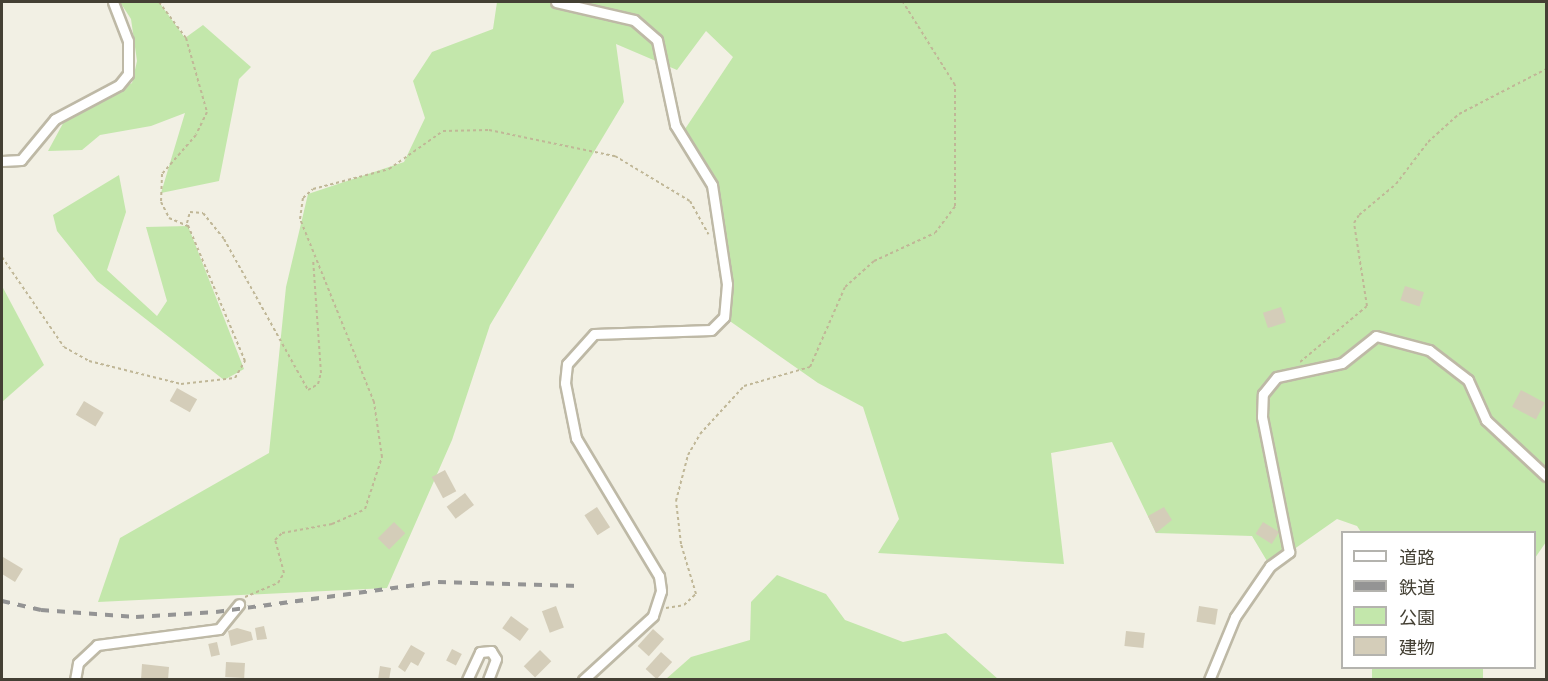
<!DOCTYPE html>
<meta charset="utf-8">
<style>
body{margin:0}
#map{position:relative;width:1548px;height:681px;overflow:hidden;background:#f2f0e4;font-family:Montserrat,"Noto Sans JP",sans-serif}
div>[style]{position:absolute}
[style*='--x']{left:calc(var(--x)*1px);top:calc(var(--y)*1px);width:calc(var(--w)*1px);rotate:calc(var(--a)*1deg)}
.green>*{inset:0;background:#c3e7ab;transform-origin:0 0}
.building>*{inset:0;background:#d4cdb9;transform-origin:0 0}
.path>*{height:2px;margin-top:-1px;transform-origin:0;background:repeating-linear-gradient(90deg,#c0b797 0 3px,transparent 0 6px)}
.roads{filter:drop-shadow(2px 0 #beb9a6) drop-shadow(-2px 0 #beb9a6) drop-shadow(0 2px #beb9a6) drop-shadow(0 -2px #beb9a6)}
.minor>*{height:9px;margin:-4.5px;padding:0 4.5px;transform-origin:4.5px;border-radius:4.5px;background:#fff}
.rail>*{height:4px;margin-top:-2px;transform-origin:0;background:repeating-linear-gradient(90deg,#949494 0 8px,transparent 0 16px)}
span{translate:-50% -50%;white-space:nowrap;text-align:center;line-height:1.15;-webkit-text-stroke:4.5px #fff;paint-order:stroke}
.frame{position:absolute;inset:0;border:3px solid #444034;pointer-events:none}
.legend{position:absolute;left:1341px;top:531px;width:195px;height:138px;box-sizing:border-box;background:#fff;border:2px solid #b4b3ae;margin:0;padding:8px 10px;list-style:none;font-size:18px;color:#444034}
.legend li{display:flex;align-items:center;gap:12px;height:30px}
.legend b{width:30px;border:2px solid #b4b3ae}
</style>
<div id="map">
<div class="green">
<i style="clip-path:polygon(120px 2px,159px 2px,185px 38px,203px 25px,251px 67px,239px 79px,219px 181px,161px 193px,185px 113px,151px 126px,100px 135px,82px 150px,48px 151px,67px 116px,132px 83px,137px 61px,131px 19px)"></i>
<i style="clip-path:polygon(497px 2px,1546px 2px,1546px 542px,1535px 558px,1534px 532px,1361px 532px,1357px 526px,1337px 519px,1270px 566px,1252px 536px,1156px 533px,1112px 442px,1051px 453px,1064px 564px,878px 553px,899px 519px,863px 407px,818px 383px,724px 317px,728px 269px,706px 168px,683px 132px,733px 57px,706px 31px,677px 70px,616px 44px,624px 102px,490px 325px,452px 440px,387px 588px,98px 602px,120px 538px,269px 453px,286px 287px,308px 194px,404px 162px,425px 118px,413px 81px,432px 52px,493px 29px)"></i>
<i style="clip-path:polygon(119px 175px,126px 212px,107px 270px,157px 316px,167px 301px,146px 227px,188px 226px,244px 369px,224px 380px,97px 281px,57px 231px,53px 215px)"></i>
<i style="clip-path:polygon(2px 286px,44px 365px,2px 402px)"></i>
<i style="clip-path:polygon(777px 575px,826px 594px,845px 620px,903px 642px,946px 633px,998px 679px,666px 679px,691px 657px,750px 640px,751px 602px)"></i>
<i style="left:1372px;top:668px;width:111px;height:11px"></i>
</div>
<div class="building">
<i style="left:1405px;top:286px;width:20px;height:15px;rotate:18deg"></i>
<i style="left:1281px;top:307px;width:16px;height:19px;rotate:72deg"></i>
<i style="left:177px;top:388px;width:23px;height:15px;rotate:29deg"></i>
<i style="left:1521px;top:390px;width:27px;height:19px;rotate:28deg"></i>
<i style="left:84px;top:401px;width:23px;height:16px;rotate:31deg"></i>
<i style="left:445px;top:470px;width:24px;height:15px;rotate:62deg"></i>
<i style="left:465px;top:493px;width:15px;height:23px;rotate:53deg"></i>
<i style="left:597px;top:507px;width:24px;height:15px;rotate:57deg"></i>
<i style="clip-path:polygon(1164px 507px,1172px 520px,1156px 533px,1148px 516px)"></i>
<i style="left:394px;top:522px;width:16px;height:23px;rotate:45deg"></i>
<i style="left:1263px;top:522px;width:19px;height:14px;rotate:32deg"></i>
<i style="clip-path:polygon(3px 557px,23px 569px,15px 582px,2px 574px)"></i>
<i style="left:556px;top:606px;width:23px;height:15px;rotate:70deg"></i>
<i style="left:1199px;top:606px;width:19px;height:16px;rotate:9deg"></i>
<i style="left:511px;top:616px;width:22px;height:15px;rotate:36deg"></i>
<i style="clip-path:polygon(264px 626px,267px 639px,257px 640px,255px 628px)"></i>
<i style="clip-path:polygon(237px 628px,251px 632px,253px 640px,231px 646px,228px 631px)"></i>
<i style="left:653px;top:629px;width:15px;height:23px;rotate:42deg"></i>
<i style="left:1126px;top:631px;width:19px;height:15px;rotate:6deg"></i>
<i style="left:217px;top:642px;width:13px;height:9px;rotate:77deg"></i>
<i style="clip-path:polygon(411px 645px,425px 653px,418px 666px,411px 662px,405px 672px,398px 667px)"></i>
<i style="left:452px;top:649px;width:11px;height:13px;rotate:27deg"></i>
<i style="left:540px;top:650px;width:16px;height:23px;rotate:45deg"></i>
<i style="left:661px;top:652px;width:15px;height:23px;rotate:42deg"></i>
<i style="left:226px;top:662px;width:19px;height:15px;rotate:3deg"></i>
<i style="clip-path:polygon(142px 664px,169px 667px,168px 680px,141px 680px)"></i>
<i style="clip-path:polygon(380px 666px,391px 668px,389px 680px,378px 680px)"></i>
</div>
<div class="path">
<i style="--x:159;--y:2;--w:45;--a:53.1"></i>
<i style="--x:186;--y:38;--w:77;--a:74.2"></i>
<i style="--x:207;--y:112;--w:25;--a:116"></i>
<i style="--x:196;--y:135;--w:52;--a:131.1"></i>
<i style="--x:162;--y:174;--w:28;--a:92"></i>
<i style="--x:161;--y:202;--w:18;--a:63"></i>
<i style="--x:169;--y:218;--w:21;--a:23"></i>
<i style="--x:2;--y:257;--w:109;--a:55.4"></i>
<i style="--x:64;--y:347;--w:29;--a:29"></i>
<i style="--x:89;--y:361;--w:95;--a:14"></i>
<i style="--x:181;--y:384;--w:54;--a:-6.3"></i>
<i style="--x:235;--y:378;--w:20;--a:-60"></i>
<i style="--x:245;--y:361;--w:150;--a:-112.8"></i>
<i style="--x:187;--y:223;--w:11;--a:-75"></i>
<i style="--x:190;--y:212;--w:13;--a:4"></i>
<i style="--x:203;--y:213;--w:33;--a:51"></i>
<i style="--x:224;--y:239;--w:173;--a:60.9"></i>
<i style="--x:308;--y:390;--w:12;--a:-31"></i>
<i style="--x:318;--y:384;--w:11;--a:-75"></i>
<i style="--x:321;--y:373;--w:113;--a:-94"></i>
<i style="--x:1300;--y:362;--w:87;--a:-39.9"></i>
<i style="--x:1367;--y:306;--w:84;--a:-98.9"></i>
<i style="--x:1354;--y:223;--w:9;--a:-58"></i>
<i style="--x:1359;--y:215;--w:48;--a:-40"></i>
<i style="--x:1396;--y:184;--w:53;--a:-52.7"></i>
<i style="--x:1428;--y:142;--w:42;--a:-42.1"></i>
<i style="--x:1459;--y:114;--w:98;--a:-27.3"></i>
<i style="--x:245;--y:597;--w:36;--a:-23"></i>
<i style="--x:278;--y:583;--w:12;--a:-59"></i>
<i style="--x:284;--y:573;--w:34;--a:-105"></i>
<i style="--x:275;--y:540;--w:10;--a:-45"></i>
<i style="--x:282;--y:533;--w:51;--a:-10.2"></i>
<i style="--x:332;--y:524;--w:36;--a:-24"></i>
<i style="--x:365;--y:509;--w:55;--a:-71.9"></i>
<i style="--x:382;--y:457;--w:56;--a:-98.3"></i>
<i style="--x:374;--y:402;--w:197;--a:-112"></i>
<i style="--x:300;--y:219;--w:21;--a:-82"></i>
<i style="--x:303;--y:198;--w:13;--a:-42"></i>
<i style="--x:313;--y:189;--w:79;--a:-14.7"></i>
<i style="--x:389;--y:169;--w:66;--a:-35.1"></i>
<i style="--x:443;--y:131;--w:46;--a:-1.2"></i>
<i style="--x:489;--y:130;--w:129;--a:11.7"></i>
<i style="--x:615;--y:156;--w:87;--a:31"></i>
<i style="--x:690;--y:201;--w:38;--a:61"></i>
<i style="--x:666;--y:608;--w:18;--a:-9"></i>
<i style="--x:684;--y:605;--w:16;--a:-43"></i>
<i style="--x:696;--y:594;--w:52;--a:-106.7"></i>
<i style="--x:681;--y:544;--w:43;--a:-96.6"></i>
<i style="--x:676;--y:501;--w:48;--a:-75.4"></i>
<i style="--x:688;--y:455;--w:24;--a:-60"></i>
<i style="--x:700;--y:434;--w:65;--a:-47.5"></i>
<i style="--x:744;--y:386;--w:69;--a:-16.1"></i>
<i style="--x:810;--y:367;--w:87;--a:-66.4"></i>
<i style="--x:845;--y:287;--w:39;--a:-42"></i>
<i style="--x:874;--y:261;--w:67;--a:-24.7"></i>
<i style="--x:935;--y:233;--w:34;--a:-53"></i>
<i style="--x:955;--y:206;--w:121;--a:-90"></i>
<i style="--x:955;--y:85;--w:98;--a:-122.1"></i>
</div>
<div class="roads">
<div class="minor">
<i style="--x:556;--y:2;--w:80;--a:13"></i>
<i style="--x:634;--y:20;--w:30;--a:41"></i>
<i style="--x:657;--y:40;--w:87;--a:78"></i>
<i style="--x:675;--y:125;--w:70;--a:58.3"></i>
<i style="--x:712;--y:185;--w:100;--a:81.4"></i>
<i style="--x:727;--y:284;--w:33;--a:95"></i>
<i style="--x:724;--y:317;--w:18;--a:135"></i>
<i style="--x:711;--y:330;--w:117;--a:178"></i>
<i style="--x:594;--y:334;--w:40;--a:132"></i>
<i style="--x:567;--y:364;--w:19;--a:96"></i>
<i style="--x:565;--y:383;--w:56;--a:78.7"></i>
<i style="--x:576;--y:438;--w:161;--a:59"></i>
<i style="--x:659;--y:576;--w:15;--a:82"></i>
<i style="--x:661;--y:591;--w:26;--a:108"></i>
<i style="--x:653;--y:616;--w:95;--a:137.6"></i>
<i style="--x:2;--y:161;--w:19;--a:-3"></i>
<i style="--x:21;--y:160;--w:53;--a:-50.3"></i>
<i style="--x:55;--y:119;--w:72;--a:-28"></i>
<i style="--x:119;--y:85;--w:14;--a:-51"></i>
<i style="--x:128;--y:74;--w:33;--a:-90"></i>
<i style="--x:128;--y:41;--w:42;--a:-111"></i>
<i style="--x:75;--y:680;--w:17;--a:-80"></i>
<i style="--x:78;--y:663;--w:26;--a:-43"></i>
<i style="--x:97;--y:645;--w:123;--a:-7.5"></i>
<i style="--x:219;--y:629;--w:32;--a:-51"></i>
<i style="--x:467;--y:680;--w:31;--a:-65"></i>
<i style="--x:480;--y:652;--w:11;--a:-5"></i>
<i style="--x:491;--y:651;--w:9;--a:58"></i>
<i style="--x:496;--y:659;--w:22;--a:111"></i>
<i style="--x:1209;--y:680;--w:68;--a:-67.6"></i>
<i style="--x:1235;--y:617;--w:62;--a:-55.5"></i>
<i style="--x:1270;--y:566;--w:24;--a:-36"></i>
<i style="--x:1289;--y:552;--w:138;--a:-101.3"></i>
<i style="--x:1262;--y:417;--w:23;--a:-88"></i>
<i style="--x:1263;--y:394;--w:22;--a:-51"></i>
<i style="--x:1277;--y:377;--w:66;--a:-12.2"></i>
<i style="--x:1342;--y:363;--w:43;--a:-38.5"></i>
<i style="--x:1376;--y:336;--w:55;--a:14.8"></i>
<i style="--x:1429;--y:350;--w:49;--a:37.6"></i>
<i style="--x:1468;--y:380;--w:44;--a:65.8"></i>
<i style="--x:1486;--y:420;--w:82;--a:43"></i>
</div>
</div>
<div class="rail">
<i style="--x:2;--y:601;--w:40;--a:13"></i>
<i style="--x:41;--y:610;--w:95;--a:4.2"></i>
<i style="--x:136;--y:617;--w:80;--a:-3.6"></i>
<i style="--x:216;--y:612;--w:224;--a:-7.7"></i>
<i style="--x:438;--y:582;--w:142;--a:1.6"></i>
</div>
<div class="frame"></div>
<ul class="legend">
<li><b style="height:8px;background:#fff"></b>道路</li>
<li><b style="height:8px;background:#949494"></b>鉄道</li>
<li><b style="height:16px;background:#c3e7ab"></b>公園</li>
<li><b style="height:16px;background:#d4cdb9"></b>建物</li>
</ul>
</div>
